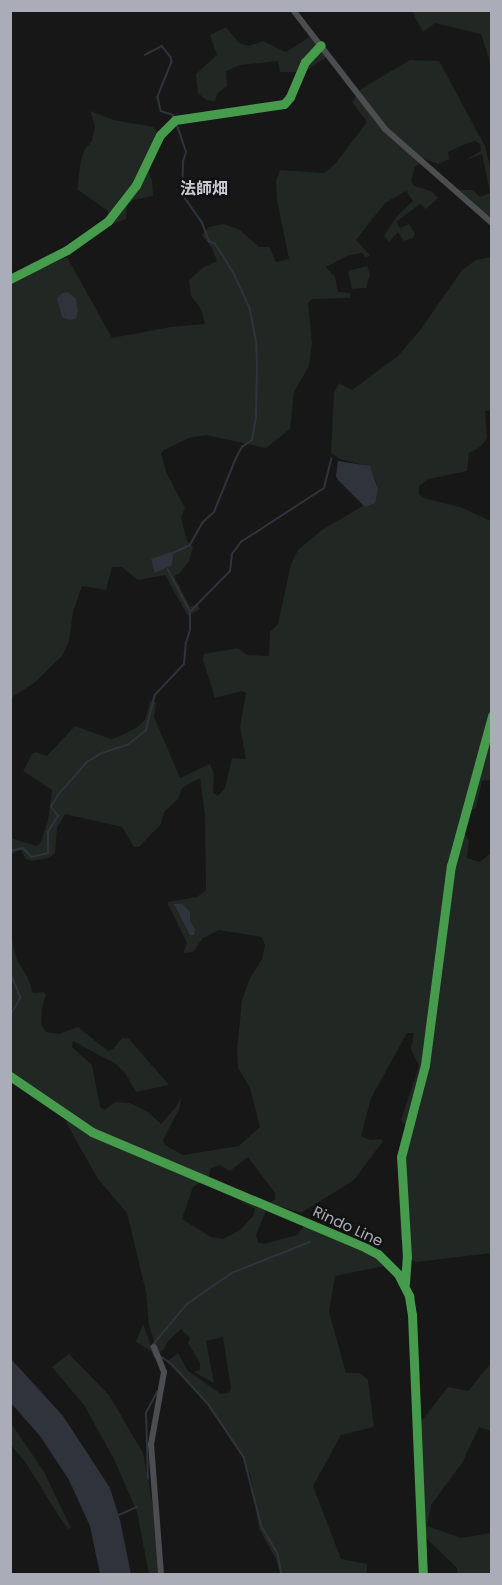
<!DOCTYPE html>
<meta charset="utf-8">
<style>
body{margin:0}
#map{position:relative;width:502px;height:1585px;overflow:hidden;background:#171718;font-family:Poppins,"Noto Sans JP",sans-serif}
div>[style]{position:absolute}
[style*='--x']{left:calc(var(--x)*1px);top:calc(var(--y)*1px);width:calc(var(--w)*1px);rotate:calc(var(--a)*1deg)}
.green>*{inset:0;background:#212723}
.water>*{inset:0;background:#2f343c}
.stream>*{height:1.5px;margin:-0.75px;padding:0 0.75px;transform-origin:0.75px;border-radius:0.75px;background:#2f343c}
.minor>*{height:6px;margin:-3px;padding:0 3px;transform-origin:3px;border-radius:3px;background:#4c4d50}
.cycleway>*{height:9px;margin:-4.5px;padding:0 4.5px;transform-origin:4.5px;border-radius:4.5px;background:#469c4c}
span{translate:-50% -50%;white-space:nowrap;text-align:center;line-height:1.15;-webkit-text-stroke:5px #121213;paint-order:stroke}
.street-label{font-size:15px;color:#aaacb7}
.neighbourhood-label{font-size:16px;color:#cbccd3;font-weight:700}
.frame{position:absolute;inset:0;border:12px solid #aaacb7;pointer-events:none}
</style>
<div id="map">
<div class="green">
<i style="clip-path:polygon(412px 11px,491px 11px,491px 65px,481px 34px,435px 23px,423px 32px)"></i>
<i style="clip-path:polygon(226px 27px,239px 43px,249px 46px,263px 41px,286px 52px,311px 36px,327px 57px,304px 72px,280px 72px,278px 61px,240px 65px,226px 71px,227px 86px,217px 94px,215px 101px,206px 100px,198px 93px,196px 74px,217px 55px,210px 35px)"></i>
<i style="clip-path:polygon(410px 60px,439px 61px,485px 146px,491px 170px,491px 220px,458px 190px,473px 190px,480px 197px,490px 193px,482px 154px,464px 161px,481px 151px,480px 144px,475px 141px,465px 144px,448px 152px,449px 159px,438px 164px,425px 159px,415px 167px,411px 181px,414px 186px,431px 191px,438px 198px,426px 209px,420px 204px,396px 222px,400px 228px,409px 224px,415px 233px,413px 238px,404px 241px,398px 232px,389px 242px,384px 236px,397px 216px,413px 201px,406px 191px,385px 203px,356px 240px,370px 255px,366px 258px,362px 253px,349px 255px,326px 267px,335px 277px,338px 292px,350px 293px,350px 298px,312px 299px,308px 303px,312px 343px,309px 366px,294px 392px,290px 429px,266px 448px,206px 435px,189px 438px,164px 450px,161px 454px,167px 474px,185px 508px,181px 518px,187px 541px,193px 547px,189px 561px,180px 573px,174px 576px,190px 607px,197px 604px,200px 609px,188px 616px,165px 575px,138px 580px,122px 567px,112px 567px,106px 590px,82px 586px,73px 612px,69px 641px,62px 656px,34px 683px,11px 698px,10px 278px,13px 281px,67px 257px,112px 338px,170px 327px,205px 324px,201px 309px,191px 296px,189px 280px,204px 267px,217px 261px,212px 248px,202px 235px,209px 227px,224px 224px,240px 230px,259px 247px,269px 247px,276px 262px,289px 259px,277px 200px,276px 181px,280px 170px,324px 173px,336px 163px,367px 122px,352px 102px,361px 89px)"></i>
<i style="clip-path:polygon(90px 111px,114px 120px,153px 127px,157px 131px,146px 165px,152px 180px,153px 196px,133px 200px,127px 206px,126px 219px,110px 225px,108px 211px,77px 189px,81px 160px,85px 149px,92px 141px,95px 126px)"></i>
<i style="clip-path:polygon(491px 257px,492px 410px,485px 411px,487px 438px,480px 447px,469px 453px,467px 471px,429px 479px,419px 486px,419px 494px,423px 498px,460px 507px,491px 521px,491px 780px,482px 781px,476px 808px,467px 812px,463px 831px,469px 841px,467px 858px,480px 862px,491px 853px,491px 1253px,417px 1262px,412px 1260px,410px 1252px,401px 1240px,398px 1153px,406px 1126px,401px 1120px,419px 1066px,411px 1049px,414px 1033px,407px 1033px,371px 1098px,361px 1136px,370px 1140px,381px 1139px,383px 1141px,354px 1180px,301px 1213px,270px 1203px,275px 1199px,275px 1193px,248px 1157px,230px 1171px,220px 1165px,211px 1168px,209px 1176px,193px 1187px,182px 1219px,211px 1237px,223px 1239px,240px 1230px,253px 1216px,255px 1209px,233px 1197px,266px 1211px,256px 1235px,258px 1242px,263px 1244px,297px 1235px,304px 1226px,371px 1253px,384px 1266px,335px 1276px,329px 1312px,346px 1373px,360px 1373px,368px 1380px,374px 1427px,341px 1435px,313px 1486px,341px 1559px,367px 1564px,367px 1574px,280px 1574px,276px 1559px,259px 1529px,251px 1477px,240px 1450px,202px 1398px,164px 1359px,169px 1360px,178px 1353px,188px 1371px,221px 1394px,228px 1393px,231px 1389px,223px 1337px,206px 1341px,214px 1383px,194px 1372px,200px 1370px,200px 1363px,188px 1343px,190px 1338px,181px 1329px,169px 1340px,163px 1350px,158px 1353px,149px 1326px,146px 1292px,127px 1213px,98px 1179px,67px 1124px,64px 1113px,11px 1073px,10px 933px,17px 960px,28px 978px,33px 993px,44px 992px,46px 995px,42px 1008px,41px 1024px,46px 1032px,59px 1034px,78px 1027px,108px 1051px,113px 1049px,122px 1038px,129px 1039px,169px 1085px,136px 1092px,125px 1073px,116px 1064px,73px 1041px,72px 1047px,92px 1065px,100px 1107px,105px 1110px,115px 1102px,130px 1103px,148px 1112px,161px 1124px,176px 1107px,181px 1098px,180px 1107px,163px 1140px,165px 1145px,183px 1155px,239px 1146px,260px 1127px,250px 1088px,238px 1068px,237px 1050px,242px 1000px,250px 978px,262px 959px,265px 945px,262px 937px,219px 930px,203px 938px,193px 952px,183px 953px,187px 943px,167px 902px,197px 897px,206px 890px,205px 816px,200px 778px,182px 788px,178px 799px,164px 812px,161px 824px,139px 847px,134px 847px,122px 827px,65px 814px,57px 828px,55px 853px,49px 858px,32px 861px,26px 859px,21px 850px,11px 854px,11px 838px,36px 846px,40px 844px,48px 821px,52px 790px,23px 771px,32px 754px,36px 752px,47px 756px,75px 726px,111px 739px,118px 737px,136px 728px,145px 720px,150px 701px,156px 703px,154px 717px,180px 778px,210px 764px,214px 774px,213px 793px,218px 796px,225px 788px,232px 758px,246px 759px,240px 727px,246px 693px,242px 691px,215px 698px,203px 660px,204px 654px,238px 648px,247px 655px,269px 656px,270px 632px,278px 624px,291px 564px,298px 550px,322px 530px,376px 498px,377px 484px,370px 467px,340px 459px,331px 453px,334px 393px,339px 383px,352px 390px,398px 356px,421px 329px,462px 270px,476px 260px)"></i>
<i style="clip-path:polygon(367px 266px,370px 275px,366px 288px,352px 289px,348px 271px)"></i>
<i style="clip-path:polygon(143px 1324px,153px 1351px,153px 1352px,136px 1342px)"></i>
<i style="clip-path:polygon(69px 1354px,109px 1395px,143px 1453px,152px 1500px,158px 1574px,149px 1574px,137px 1512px,114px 1459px,84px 1405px,52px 1367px)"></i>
<i style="clip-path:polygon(491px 1363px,491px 1431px,479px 1427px,462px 1463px,431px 1505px,427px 1526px,461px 1538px,491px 1533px,491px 1574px,457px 1574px,457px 1568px,425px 1537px,419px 1424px,448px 1387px,468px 1391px)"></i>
<i style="clip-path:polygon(11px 1423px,44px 1472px,71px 1528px,68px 1529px,60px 1518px,26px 1463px,11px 1445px)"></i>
</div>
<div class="water">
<i style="clip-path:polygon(68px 292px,76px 299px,78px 310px,76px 319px,70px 320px,62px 317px,57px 299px,62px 293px)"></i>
<i style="clip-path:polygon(338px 461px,370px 466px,378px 489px,375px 503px,365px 507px,338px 480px,336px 476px)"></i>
<i style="clip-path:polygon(171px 552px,173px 554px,172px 565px,155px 573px,151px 559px)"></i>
<i style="clip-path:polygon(174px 904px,182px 904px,190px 912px,190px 921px,195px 929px,194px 935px,190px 935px)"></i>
<i style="clip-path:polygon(11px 1359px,63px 1416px,110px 1488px,120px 1520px,131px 1574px,100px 1574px,90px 1526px,69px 1480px,40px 1436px,11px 1403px)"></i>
</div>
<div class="stream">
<i style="--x:145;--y:55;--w:19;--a:-28"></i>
<i style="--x:162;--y:46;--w:14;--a:51"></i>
<i style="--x:171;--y:57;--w:5;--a:79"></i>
<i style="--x:172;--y:62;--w:38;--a:112"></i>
<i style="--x:158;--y:97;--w:14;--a:78"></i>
<i style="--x:161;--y:111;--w:13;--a:18"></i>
<i style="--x:173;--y:115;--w:4;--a:76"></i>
<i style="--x:173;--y:553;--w:19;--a:-25"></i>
<i style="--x:190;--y:545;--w:26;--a:-61"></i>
<i style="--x:203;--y:522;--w:15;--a:-42"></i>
<i style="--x:214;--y:512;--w:58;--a:-67.8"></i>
<i style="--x:236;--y:458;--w:13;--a:-61"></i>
<i style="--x:242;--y:447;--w:12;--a:-35"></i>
<i style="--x:252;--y:440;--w:22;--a:-80"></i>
<i style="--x:256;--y:418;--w:52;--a:-88.9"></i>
<i style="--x:257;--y:366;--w:24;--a:-92"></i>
<i style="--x:256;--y:342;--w:36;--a:-101"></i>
<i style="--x:249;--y:307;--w:40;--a:-115"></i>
<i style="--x:232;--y:271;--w:32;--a:-122"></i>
<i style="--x:215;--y:244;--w:6;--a:-162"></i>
<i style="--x:209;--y:242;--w:20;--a:-110"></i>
<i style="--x:202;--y:223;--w:35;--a:-125"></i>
<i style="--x:182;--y:194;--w:32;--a:-88"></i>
<i style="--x:183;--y:162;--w:10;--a:-73"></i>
<i style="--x:186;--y:152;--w:31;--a:-109"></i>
<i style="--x:168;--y:569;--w:47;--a:62.4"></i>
<i style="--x:10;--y:851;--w:13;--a:-13"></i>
<i style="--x:23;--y:848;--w:13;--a:45"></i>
<i style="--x:32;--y:857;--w:16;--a:-14"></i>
<i style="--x:48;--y:853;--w:21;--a:-90"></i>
<i style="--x:48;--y:832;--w:19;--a:-58"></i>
<i style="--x:58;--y:816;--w:11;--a:-128"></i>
<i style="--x:51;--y:807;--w:14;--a:-60"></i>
<i style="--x:58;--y:795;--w:44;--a:-48.7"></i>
<i style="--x:87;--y:762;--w:17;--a:-31"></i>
<i style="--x:102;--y:753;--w:28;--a:-18"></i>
<i style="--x:129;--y:744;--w:22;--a:-39"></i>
<i style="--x:146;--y:730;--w:36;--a:-76"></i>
<i style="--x:155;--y:695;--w:42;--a:-46.9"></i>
<i style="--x:184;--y:664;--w:21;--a:-85"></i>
<i style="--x:186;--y:643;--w:14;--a:-73"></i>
<i style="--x:190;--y:630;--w:18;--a:-90"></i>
<i style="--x:190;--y:612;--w:57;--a:-45.7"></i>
<i style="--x:230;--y:571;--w:17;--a:-83"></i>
<i style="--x:232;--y:554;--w:15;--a:-53"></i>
<i style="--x:241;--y:542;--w:99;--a:-33"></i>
<i style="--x:324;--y:488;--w:30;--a:-76"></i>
<i style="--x:10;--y:971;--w:29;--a:68"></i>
<i style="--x:21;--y:998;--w:22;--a:120"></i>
<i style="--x:155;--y:1357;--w:11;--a:-112"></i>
<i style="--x:151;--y:1347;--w:56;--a:-50.1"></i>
<i style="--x:187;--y:1304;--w:55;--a:-34.6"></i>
<i style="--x:232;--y:1273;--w:84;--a:-21.7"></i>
<i style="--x:162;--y:1357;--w:14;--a:36"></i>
<i style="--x:173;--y:1365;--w:54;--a:48"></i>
<i style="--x:209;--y:1405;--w:63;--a:56.1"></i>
<i style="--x:244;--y:1457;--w:72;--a:75.6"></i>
<i style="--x:262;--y:1527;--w:31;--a:59"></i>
<i style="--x:278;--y:1554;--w:20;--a:79"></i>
<i style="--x:148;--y:1479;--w:66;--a:-91.7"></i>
<i style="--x:146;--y:1413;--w:24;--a:-62"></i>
<i style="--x:119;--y:1515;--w:20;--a:-24"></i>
</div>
<div class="minor">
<i style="--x:293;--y:10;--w:150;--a:52.3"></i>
<i style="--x:385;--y:129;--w:142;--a:41.3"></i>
<i style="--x:10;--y:279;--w:64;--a:-27"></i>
<i style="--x:67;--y:250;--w:50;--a:-35.3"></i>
<i style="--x:108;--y:221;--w:46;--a:-52.1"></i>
<i style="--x:136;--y:185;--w:55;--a:-64.4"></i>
<i style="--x:160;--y:135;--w:21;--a:-45"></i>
<i style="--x:175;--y:120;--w:110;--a:-8.4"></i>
<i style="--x:284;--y:104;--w:9;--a:-49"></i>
<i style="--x:290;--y:97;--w:38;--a:-67"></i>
<i style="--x:305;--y:62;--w:23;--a:-47"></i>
<i style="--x:10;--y:1076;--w:99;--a:34.3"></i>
<i style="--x:92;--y:1132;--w:298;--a:22.9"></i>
<i style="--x:366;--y:1248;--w:13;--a:27"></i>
<i style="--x:378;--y:1254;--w:28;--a:45"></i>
<i style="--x:398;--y:1274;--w:25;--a:63"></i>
<i style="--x:409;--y:1296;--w:19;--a:81"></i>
<i style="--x:412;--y:1315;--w:259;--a:87.6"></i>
<i style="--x:405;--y:1283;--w:26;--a:-86"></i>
<i style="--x:407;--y:1257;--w:100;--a:-93.4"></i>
<i style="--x:401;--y:1157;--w:95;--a:-75.4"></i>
<i style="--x:425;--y:1065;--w:201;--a:-82.6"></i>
<i style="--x:451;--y:866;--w:156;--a:-74.7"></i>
<i style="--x:154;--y:1347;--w:27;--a:68"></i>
<i style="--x:164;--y:1372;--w:73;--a:100.2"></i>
<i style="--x:151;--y:1444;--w:130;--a:85.6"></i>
</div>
<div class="cycleway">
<i style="--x:10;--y:279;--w:64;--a:-27"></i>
<i style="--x:67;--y:250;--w:50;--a:-35.3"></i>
<i style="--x:108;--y:221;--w:46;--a:-52.1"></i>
<i style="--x:136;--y:185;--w:55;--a:-64.4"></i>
<i style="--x:160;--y:135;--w:21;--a:-45"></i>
<i style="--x:175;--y:120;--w:110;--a:-8.4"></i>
<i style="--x:284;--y:104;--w:9;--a:-49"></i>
<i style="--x:290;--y:97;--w:38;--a:-67"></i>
<i style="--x:305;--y:62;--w:23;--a:-47"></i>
<i style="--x:10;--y:1076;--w:99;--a:34.3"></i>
<i style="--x:92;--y:1132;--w:298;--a:22.9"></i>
<i style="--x:366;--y:1248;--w:13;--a:27"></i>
<i style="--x:378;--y:1254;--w:28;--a:45"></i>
<i style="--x:398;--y:1274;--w:25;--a:63"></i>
<i style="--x:409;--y:1296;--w:19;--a:81"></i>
<i style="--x:412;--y:1315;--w:259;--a:87.6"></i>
<i style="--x:405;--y:1283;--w:26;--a:-86"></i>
<i style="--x:407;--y:1257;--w:100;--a:-93.4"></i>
<i style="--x:401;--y:1157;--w:95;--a:-75.4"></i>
<i style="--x:425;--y:1065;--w:201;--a:-82.6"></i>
<i style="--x:451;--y:866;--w:156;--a:-74.7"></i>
</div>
<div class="street-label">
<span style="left:348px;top:1226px;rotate:25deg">Rindo Line</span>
</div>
<div class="neighbourhood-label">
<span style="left:204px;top:189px">法師畑</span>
</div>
<div class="frame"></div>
</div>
